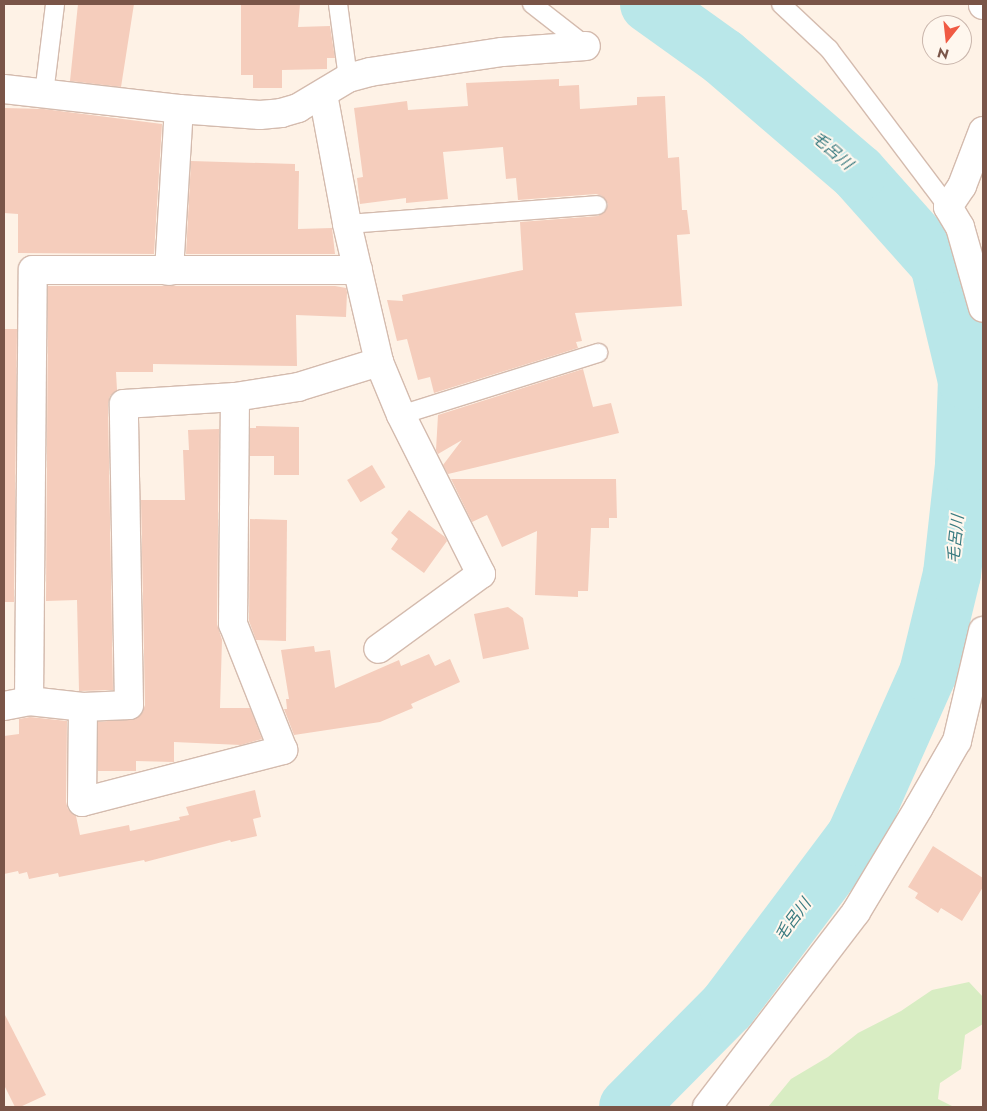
<!DOCTYPE html>
<meta charset="utf-8">
<style>
body{margin:0}
#map{position:relative;width:987px;height:1111px;overflow:hidden;background:#fef2e6;font-family:Jost,"Noto Sans JP",sans-serif}
div>[style]{position:absolute}
[style*='--x']{left:calc(var(--x)*1px);top:calc(var(--y)*1px);width:calc(var(--w)*1px);rotate:calc(var(--a)*1deg)}
.green>*{inset:0;background:#d8edc3}
.river>*{height:58px;margin:-29px;padding:0 29px;transform-origin:29px;border-radius:29px;background:#b9e7e9}
.building>*{inset:0;background:#f5cdbc;transform-origin:0 0}
.roads{filter:drop-shadow(1px 0 #d4bbae) drop-shadow(-1px 0 #d4bbae) drop-shadow(0 1px #d4bbae) drop-shadow(0 -1px #d4bbae)}
.lane>*{height:18px;margin:-9px;padding:0 9px;transform-origin:9px;border-radius:9px;background:#fff}
.street>*{height:28px;margin:-14px;padding:0 14px;transform-origin:14px;border-radius:14px;background:#fff}
span{translate:-50% -50%;white-space:nowrap;text-align:center;line-height:1.15;-webkit-text-stroke:4px #fff7ee;paint-order:stroke}
.water-label{font-size:16px;color:#3a7b80;font-style:italic}
.frame{position:absolute;inset:0;border:5px solid #7a5548;pointer-events:none}
.north{position:absolute;left:922px;top:15px;width:50px;height:50px;box-sizing:border-box;background:#fff7ee;border:1px solid #cab6ac;border-radius:50%;rotate:196deg;font-size:14px;font-weight:700;line-height:20px;text-align:center;color:#7a5548}
.north::after{content:'';display:block;margin:auto;width:18px;height:22px;background:#f05a43;clip-path:polygon(50% 0,100% 100%,50% 72%,0 100%)}
</style>
<div id="map">
<div class="green">
<i style="clip-path:polygon(969px 982px,983px 997px,983px 1024px,965px 1035px,961px 1069px,940px 1083px,938px 1099px,954px 1107px,768px 1107px,791px 1079px,828px 1057px,858px 1033px,901px 1011px,932px 990px)"></i>
</div>
<div class="river">
<i style="--x:628;--y:1107;--w:142;--a:-45.3"></i>
<i style="--x:728;--y:1006;--w:211;--a:-53.1"></i>
<i style="--x:855;--y:837;--w:180;--a:-66"></i>
<i style="--x:928;--y:673;--w:102;--a:-76.4"></i>
<i style="--x:952;--y:574;--w:110;--a:-83.7"></i>
<i style="--x:964;--y:465;--w:84;--a:-88"></i>
<i style="--x:967;--y:381;--w:120;--a:-103.5"></i>
<i style="--x:939;--y:264;--w:122;--a:-131.7"></i>
<i style="--x:858;--y:173;--w:178;--a:-139.3"></i>
<i style="--x:723;--y:57;--w:91;--a:-144.4"></i>
</div>
<div class="building">
<i style="clip-path:polygon(78px 4px,134px 4px,121px 87px,70px 81px)"></i>
<i style="clip-path:polygon(241px 4px,300px 4px,298px 27px,330px 26px,335px 58px,327px 58px,327px 69px,282px 70px,282px 88px,253px 88px,253px 75px,241px 75px)"></i>
<i style="clip-path:polygon(559px 79px,559px 86px,579px 85px,580px 109px,637px 105px,637px 97px,665px 96px,668px 158px,679px 157px,682px 210px,687px 210px,690px 234px,677px 235px,682px 306px,575px 313px,582px 341px,576px 342px,578px 348px,434px 393px,430px 377px,418px 380px,407px 339px,397px 341px,387px 300px,403px 301px,402px 295px,523px 270px,520px 222px,598px 216px,606px 210px,608px 204px,602px 196px,596px 194px,518px 200px,516px 178px,506px 179px,503px 147px,443px 152px,448px 199px,406px 203px,406px 198px,360px 204px,357px 178px,363px 177px,354px 108px,407px 101px,408px 110px,468px 106px,466px 83px)"></i>
<i style="clip-path:polygon(4px 108px,44px 109px,162px 124px,154px 254px,18px 253px,18px 214px,4px 213px)"></i>
<i style="clip-path:polygon(191px 161px,295px 164px,295px 171px,299px 171px,298px 229px,332px 228px,335px 254px,186px 254px)"></i>
<i style="clip-path:polygon(48px 286px,335px 286px,346px 288px,347px 292px,346px 317px,296px 315px,297px 366px,153px 364px,153px 372px,116px 372px,117px 390px,110px 396px,108px 404px,113px 690px,79px 691px,77px 600px,46px 601px)"></i>
<i style="clip-path:polygon(4px 329px,17px 329px,14px 602px,4px 602px)"></i>
<i style="clip-path:polygon(583px 369px,593px 407px,611px 403px,619px 433px,448px 474px,443px 465px,462px 440px,438px 454px,436px 450px,438px 415px)"></i>
<i style="clip-path:polygon(256px 426px,299px 427px,299px 475px,274px 475px,274px 456px,250px 456px,250px 428px,256px 428px)"></i>
<i style="clip-path:polygon(219px 429px,217px 624px,222px 640px,220px 708px,250px 708px,262px 739px,241px 745px,174px 742px,174px 762px,136px 761px,136px 771px,98px 771px,98px 722px,137px 718px,142px 713px,145px 705px,141px 500px,185px 500px,183px 450px,189px 450px,188px 430px)"></i>
<i style="left:372px;top:465px;width:26px;height:29px;rotate:59deg"></i>
<i style="clip-path:polygon(451px 479px,616px 479px,617px 518px,609px 518px,609px 528px,591px 528px,588px 591px,578px 591px,578px 597px,535px 595px,537px 531px,502px 547px,487px 515px,472px 522px)"></i>
<i style="clip-path:polygon(409px 510px,445px 537px,447px 541px,424px 573px,391px 549px,398px 539px,391px 533px)"></i>
<i style="clip-path:polygon(250px 519px,287px 520px,286px 641px,256px 640px,249px 621px)"></i>
<i style="clip-path:polygon(508px 607px,523px 618px,529px 649px,483px 659px,474px 614px)"></i>
<i style="clip-path:polygon(314px 646px,315px 652px,330px 650px,335px 688px,399px 660px,401px 666px,429px 654px,435px 666px,450px 659px,460px 682px,411px 704px,413px 708px,380px 722px,294px 735px,284px 709px,287px 709px,286px 699px,289px 699px,281px 650px)"></i>
<i style="clip-path:polygon(30px 717px,67px 721px,66px 802px,68px 809px,76px 816px,80px 835px,129px 825px,130px 831px,180px 820px,179px 817px,189px 815px,186px 807px,255px 790px,261px 817px,253px 819px,257px 836px,231px 842px,230px 840px,145px 862px,144px 860px,59px 877px,58px 873px,29px 879px,27px 872px,19px 874px,18px 871px,4px 874px,4px 736px,19px 734px,19px 719px)"></i>
<i style="clip-path:polygon(933px 846px,983px 878px,983px 887px,962px 921px,941px 908px,938px 913px,915px 898px,918px 893px,908px 887px)"></i>
<i style="clip-path:polygon(4px 1013px,46px 1095px,20px 1107px,15px 1107px,4px 1085px)"></i>
</div>
<div class="roads">
<div class="lane">
<i style="--x:338;--y:4;--w:75;--a:82.3"></i>
<i style="--x:532;--y:4;--w:68;--a:37.9"></i>
<i style="--x:781;--y:4;--w:66;--a:43.2"></i>
<i style="--x:829;--y:49;--w:198;--a:53"></i>
<i style="--x:44;--y:94;--w:91;--a:-83"></i>
<i style="--x:347;--y:224;--w:251;--a:-4.3"></i>
<i style="--x:401;--y:415;--w:207;--a:-17.5"></i>
</div>
<div class="street">
<i style="--x:983;--y:4;--w:1;--a:90"></i>
<i style="--x:4;--y:89;--w:176;--a:6.5"></i>
<i style="--x:179;--y:109;--w:81;--a:4.2"></i>
<i style="--x:260;--y:115;--w:21;--a:-5"></i>
<i style="--x:281;--y:113;--w:18;--a:-16"></i>
<i style="--x:298;--y:108;--w:58;--a:-31"></i>
<i style="--x:348;--y:78;--w:23;--a:-15"></i>
<i style="--x:370;--y:72;--w:134;--a:-8.6"></i>
<i style="--x:502;--y:52;--w:84;--a:-4.1"></i>
<i style="--x:323;--y:94;--w:132;--a:79.5"></i>
<i style="--x:347;--y:224;--w:142;--a:76.9"></i>
<i style="--x:379;--y:362;--w:57;--a:67.5"></i>
<i style="--x:401;--y:415;--w:178;--a:63.3"></i>
<i style="--x:481;--y:574;--w:127;--a:143.9"></i>
<i style="--x:983;--y:131;--w:59;--a:110.9"></i>
<i style="--x:962;--y:186;--w:25;--a:124"></i>
<i style="--x:948;--y:207;--w:23;--a:59"></i>
<i style="--x:960;--y:227;--w:84;--a:74.1"></i>
<i style="--x:169;--y:271;--w:162;--a:-86.5"></i>
<i style="--x:29;--y:701;--w:431;--a:-89.5"></i>
<i style="--x:33;--y:270;--w:325;--a:0"></i>
<i style="--x:4;--y:706;--w:25;--a:-11"></i>
<i style="--x:29;--y:701;--w:54;--a:6.3"></i>
<i style="--x:83;--y:707;--w:46;--a:-2.5"></i>
<i style="--x:129;--y:705;--w:301;--a:-91"></i>
<i style="--x:124;--y:404;--w:111;--a:-3.6"></i>
<i style="--x:235;--y:397;--w:64;--a:-9"></i>
<i style="--x:298;--y:387;--w:85;--a:-17.2"></i>
<i style="--x:83;--y:707;--w:95;--a:90.6"></i>
<i style="--x:82;--y:802;--w:208;--a:-14.5"></i>
<i style="--x:283;--y:750;--w:136;--a:-111.6"></i>
<i style="--x:233;--y:624;--w:227;--a:-89.5"></i>
<i style="--x:707;--y:1107;--w:245;--a:-52.6"></i>
<i style="--x:856;--y:912;--w:122;--a:-59"></i>
<i style="--x:919;--y:807;--w:76;--a:-60.1"></i>
<i style="--x:957;--y:741;--w:113;--a:-76.7"></i>
</div>
</div>
<div class="water-label">
<span style="left:832px;top:151px;rotate:41deg">毛呂川</span>
<span style="left:956px;top:539px;rotate:-84deg">毛呂川</span>
<span style="left:793px;top:920px;rotate:-53deg">毛呂川</span>
</div>
<div class="frame"></div>
<div class="north">N</div>
</div>
